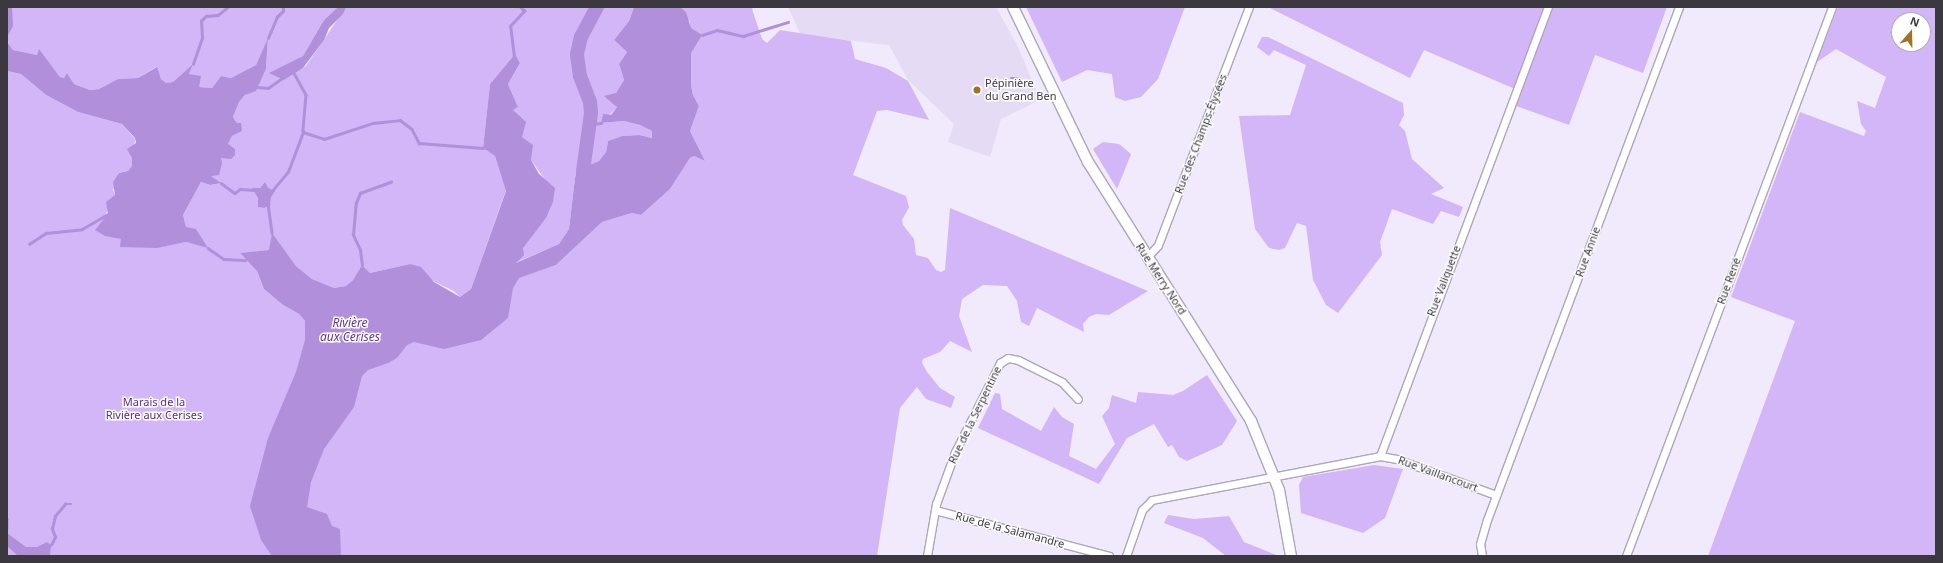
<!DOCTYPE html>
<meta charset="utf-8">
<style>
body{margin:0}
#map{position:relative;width:1943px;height:563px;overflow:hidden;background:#f1e9fc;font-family:"Noto Sans",sans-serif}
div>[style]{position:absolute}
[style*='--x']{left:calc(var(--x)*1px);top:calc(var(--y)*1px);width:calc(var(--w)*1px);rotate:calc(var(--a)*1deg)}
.built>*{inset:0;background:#e6dbf5}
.green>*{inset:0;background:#d2b6f8}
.water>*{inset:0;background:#b18fdb}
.stream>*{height:2.5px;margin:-1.25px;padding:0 1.25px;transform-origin:1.25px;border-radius:1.25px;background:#b18fdb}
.river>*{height:14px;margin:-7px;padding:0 7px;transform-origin:7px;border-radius:7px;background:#b18fdb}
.roads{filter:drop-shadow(1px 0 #aea6b8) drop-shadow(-1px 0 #aea6b8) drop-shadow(0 1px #aea6b8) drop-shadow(0 -1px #aea6b8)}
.street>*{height:7px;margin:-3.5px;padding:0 3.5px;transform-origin:3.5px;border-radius:3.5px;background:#fff}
.secondary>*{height:10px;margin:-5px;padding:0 5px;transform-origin:5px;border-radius:5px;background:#fff}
.dots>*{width:11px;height:11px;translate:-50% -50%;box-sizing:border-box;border:2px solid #fff;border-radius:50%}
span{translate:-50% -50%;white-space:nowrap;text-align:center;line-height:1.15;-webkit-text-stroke:3px #fff;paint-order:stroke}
.poi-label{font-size:11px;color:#3b383f}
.left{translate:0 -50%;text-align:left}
.street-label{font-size:11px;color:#3b383f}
.park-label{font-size:11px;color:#592c85}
.water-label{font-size:12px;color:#62358e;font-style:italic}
.frame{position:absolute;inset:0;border:8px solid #3b383f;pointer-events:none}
.north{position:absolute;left:1891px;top:12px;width:40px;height:40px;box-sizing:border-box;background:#fff;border:1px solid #b1afb2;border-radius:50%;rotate:20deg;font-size:11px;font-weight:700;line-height:16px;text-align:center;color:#3b383f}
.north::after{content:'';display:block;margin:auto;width:14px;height:18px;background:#a37027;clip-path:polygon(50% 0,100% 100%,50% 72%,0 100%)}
</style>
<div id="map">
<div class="built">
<i style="clip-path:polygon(788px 7px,996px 7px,1018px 47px,1040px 100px,1001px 119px,990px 157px,948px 142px,954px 124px,908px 80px,889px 45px,801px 35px)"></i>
</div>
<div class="green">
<i style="clip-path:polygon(evenodd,12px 7px,338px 7px,324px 20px,303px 56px,288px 64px,284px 80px,306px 66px,346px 7px,634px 7px,629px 21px,614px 40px,627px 52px,619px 64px,624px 80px,616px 93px,617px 107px,602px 123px,624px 121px,640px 125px,652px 131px,652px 138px,639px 135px,622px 136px,608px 141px,606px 152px,599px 161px,592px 164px,588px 163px,585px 153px,579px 162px,575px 178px,569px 229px,559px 244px,515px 263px,522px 248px,546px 218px,546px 181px,531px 160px,532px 145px,522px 137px,518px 117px,513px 110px,518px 107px,508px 84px,520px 63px,515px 54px,490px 84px,483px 148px,495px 156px,506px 190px,471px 289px,460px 297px,454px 291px,435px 282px,410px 264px,370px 273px,362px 265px,353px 280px,346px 286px,334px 288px,312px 279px,296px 266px,272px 234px,270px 250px,240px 253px,257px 271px,264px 289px,283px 305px,299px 314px,305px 321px,408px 321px,488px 288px,556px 265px,602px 222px,632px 213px,641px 215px,670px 189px,690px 158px,694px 156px,705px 161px,690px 131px,699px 106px,693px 95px,691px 85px,690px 22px,680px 7px,754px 7px,752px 9px,762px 39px,767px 43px,780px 30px,851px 41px,855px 59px,886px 68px,908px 81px,929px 120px,887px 110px,877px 111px,853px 175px,906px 196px,909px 207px,902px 220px,903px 225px,914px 239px,916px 255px,928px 258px,936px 270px,941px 272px,945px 270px,950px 208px,1148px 291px,1109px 315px,1096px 314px,1089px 317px,1083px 324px,1084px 332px,1037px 308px,1029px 326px,1021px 322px,1017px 301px,1007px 286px,983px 285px,962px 299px,959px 316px,972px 352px,950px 341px,940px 352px,923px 359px,922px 363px,927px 372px,940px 388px,955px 397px,951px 408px,926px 399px,917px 387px,900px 408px,877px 556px,7px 556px,7px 71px,21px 74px,46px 95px,78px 112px,122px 124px,135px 139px,132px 166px,128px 171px,119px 173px,113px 190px,115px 195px,104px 218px,159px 247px,186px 242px,207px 247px,186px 227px,183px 215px,201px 182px,210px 185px,221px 183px,210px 176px,232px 136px,242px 130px,233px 117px,239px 102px,245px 95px,256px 90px,266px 69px,268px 39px,256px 65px,231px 78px,221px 76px,212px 88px,199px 87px,189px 74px,192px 65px,173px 82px,166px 83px,161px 79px,156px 67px,138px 78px,118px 79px,99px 89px,90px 90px,74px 84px,67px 73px,64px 78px,60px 77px,39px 50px,37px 55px,13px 50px,9px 46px,7px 37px,12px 20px,12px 7px,265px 182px,270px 206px,264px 208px,258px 207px,258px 198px,260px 188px,265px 182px)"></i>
<i style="clip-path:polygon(1026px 7px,1185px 7px,1158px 79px,1141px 97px,1125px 101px,1115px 97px,1112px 74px,1087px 70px,1062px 82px)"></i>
<i style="clip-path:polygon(1268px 7px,1667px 7px,1643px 73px,1595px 55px,1569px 125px,1516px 106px,1522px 92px,1424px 50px,1410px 78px)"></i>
<i style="clip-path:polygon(evenodd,1838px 7px,1936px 7px,1936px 556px,1708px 556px,1795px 321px,1731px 297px,1800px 112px,1864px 136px,1866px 131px,1861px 124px,1857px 101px,1875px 108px,1886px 77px,1836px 49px,1817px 62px,1838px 7px,1899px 20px,1923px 20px,1923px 44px,1899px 44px,1899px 20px)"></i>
<i style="clip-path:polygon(1262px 37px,1268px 37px,1403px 103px,1404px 115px,1399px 125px,1405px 131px,1412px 159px,1444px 188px,1431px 194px,1463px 207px,1459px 217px,1441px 211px,1433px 224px,1392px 209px,1380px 242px,1382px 255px,1338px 313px,1326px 305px,1313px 280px,1306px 226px,1297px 223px,1285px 248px,1279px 250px,1269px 248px,1255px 229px,1239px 116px,1290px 115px,1306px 65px,1274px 50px,1269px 56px,1257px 47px)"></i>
<i style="clip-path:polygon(1103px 142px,1119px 144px,1131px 154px,1117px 189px,1093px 149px)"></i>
<i style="clip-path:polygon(1207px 375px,1237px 421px,1222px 445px,1187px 461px,1179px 457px,1172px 445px,1168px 447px,1154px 424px,1127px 438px,1099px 484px,978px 428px,995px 393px,1000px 394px,1002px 409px,1041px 431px,1054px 407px,1062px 417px,1074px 424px,1069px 456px,1096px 469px,1115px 444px,1102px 416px,1109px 408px,1112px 395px,1136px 403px,1138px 392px,1173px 395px,1183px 391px)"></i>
<i style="clip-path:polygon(1374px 465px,1403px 469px,1385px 518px,1363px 533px,1301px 513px,1299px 485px,1303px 477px)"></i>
<i style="clip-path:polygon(1168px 515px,1194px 519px,1229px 516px,1244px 542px,1279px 556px,1226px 556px,1203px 538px,1164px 523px)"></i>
</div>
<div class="water">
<i style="clip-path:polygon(7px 7px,12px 7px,13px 26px,7px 37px)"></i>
<i style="clip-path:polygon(338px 7px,346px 7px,343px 14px,329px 28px,324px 40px,303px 68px,284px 80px,269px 73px,303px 56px,324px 20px)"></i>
<i style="clip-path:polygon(634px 7px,680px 7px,686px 12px,691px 28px,702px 35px,691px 53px,691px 85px,693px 95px,699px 106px,690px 131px,705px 161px,694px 156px,690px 158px,670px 189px,641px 215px,632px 213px,602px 222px,556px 265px,519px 278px,513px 288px,508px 318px,481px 340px,444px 349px,414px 342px,407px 345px,397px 358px,388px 363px,368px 370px,362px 376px,354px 407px,324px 449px,311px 482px,307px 507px,327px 514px,332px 526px,340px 529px,341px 556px,272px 556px,261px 540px,250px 506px,268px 438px,296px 372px,305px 340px,305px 321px,299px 314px,283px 305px,264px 289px,257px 271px,240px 253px,269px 250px,272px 233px,296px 266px,312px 279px,334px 288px,346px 286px,353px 280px,362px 265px,370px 273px,410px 264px,421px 267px,434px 282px,460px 297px,471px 289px,506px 191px,495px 156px,483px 148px,490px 84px,515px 54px,520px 63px,508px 84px,518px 107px,513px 110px,526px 122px,522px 137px,533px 145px,531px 160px,539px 174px,555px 188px,553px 202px,546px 218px,523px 248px,524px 255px,516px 263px,559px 244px,569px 229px,575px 178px,579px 162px,585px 152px,588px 163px,592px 164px,599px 161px,606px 152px,608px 141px,622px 136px,639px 135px,652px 138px,652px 131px,640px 125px,624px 121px,601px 123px,603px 114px,611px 115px,617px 107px,604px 96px,616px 93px,624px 80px,619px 64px,627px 52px,614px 40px,629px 21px)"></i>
<i style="clip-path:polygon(268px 38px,266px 69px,256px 91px,245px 95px,239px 102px,233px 117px,237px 123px,241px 123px,242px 131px,232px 136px,228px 144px,235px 149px,235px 155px,231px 159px,221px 158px,222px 163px,219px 175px,211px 176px,221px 183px,210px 185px,201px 182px,183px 215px,186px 227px,196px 229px,208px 248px,186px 242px,157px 248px,120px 247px,121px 239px,105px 236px,95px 230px,108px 214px,106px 202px,115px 195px,113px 182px,119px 173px,128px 171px,132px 166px,132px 158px,127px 149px,136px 143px,135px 138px,122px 124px,78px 112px,46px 95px,21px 74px,7px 71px,7px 42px,13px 50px,37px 55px,39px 49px,60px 77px,64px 78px,67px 73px,74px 84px,90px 90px,99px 89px,118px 79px,138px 78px,157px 67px,161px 79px,166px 83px,173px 82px,193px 64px,189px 74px,201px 76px,199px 87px,212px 88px,221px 76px,231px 78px,256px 65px)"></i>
<i style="clip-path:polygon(265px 182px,268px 188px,275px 191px,271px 197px,270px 206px,264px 208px,258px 207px,258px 198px,252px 188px,260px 188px)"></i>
<i style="clip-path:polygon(7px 533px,26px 547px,37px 547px,47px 542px,51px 545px,50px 556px,18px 556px,7px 546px)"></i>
</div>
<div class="stream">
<i style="--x:702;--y:35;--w:16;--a:-18"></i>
<i style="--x:717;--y:30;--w:27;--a:13"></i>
<i style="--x:743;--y:36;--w:47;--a:-17.3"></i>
<i style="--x:268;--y:38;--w:23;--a:-67"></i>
<i style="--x:277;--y:17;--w:8;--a:-45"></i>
<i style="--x:283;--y:11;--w:4;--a:-90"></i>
<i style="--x:514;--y:57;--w:31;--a:-97"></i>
<i style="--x:510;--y:26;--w:21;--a:-47"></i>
<i style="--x:524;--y:11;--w:6;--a:-135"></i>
<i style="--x:193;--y:64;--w:28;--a:-71"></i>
<i style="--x:202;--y:38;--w:17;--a:-93"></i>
<i style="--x:201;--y:21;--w:7;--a:-45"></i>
<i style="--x:206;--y:16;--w:12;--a:-5"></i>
<i style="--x:218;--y:15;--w:13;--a:-39"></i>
<i style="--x:294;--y:73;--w:25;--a:61"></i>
<i style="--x:306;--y:95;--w:36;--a:95"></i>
<i style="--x:1011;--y:78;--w:8;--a:0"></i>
<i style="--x:1019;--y:78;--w:8;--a:83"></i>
<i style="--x:1020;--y:86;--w:6;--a:-9"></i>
<i style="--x:257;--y:87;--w:11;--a:5"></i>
<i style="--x:268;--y:88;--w:16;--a:-35"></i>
<i style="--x:590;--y:124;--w:11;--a:-5"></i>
<i style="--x:221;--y:183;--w:17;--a:36"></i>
<i style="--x:235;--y:193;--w:6;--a:-39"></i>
<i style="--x:240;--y:189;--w:14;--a:4"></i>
<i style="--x:271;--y:192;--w:26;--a:-50"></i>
<i style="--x:288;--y:172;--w:43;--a:-69.4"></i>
<i style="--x:303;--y:132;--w:22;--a:18"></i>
<i style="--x:324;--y:139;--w:52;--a:-18.1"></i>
<i style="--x:373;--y:123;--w:27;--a:-6"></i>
<i style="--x:400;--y:120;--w:15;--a:37"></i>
<i style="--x:412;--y:129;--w:16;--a:63"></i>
<i style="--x:419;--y:143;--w:64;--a:4.5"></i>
<i style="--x:268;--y:204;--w:29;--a:82"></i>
<i style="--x:29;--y:244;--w:20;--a:-33"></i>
<i style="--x:46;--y:233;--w:36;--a:-6"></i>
<i style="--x:82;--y:229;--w:30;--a:-30"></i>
<i style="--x:208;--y:248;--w:19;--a:35"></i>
<i style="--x:224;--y:259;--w:21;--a:3"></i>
<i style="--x:362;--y:265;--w:15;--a:-98"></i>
<i style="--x:360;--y:250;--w:17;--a:-115"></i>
<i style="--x:353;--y:235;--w:32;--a:-85"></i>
<i style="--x:356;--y:203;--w:11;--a:-68"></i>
<i style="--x:360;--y:193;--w:33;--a:-20"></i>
<i style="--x:7;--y:519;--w:9;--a:90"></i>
<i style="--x:51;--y:545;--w:9;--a:-63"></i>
<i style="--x:55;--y:537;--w:9;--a:-111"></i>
<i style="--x:52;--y:529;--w:13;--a:-77"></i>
<i style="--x:55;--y:516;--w:16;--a:-50"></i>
<i style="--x:65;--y:504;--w:6;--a:0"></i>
</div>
<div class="river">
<i style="--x:583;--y:171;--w:59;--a:-82.1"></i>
<i style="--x:591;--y:113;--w:11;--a:-95"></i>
<i style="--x:590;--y:102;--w:28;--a:-111"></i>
<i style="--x:580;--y:76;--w:22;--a:-98"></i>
<i style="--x:577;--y:54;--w:17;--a:-77"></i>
<i style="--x:581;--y:37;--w:34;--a:-62"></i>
</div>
<div class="roads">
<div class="street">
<i style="--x:1147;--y:257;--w:16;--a:-47"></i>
<i style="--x:1158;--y:245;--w:255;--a:-69.1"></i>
<i style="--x:1380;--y:456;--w:17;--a:10"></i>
<i style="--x:1397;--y:459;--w:105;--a:20"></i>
<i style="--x:935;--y:510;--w:180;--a:14.8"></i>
<i style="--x:927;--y:556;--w:53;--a:-80.2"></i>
<i style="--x:936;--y:504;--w:55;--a:-69.9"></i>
<i style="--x:955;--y:452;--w:100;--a:-63.2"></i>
<i style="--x:1000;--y:363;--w:9;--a:-32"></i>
<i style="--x:1008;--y:358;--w:10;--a:11"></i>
<i style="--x:1018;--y:360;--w:49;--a:26.6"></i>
<i style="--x:1062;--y:382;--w:23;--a:47"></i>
<i style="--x:1126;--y:556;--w:49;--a:-70.8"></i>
<i style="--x:1142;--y:510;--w:14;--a:-45"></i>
<i style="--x:1152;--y:500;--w:232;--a:-10.9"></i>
<i style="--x:1380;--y:456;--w:479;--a:-69.5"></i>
<i style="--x:1482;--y:556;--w:12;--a:-99"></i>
<i style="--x:1480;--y:544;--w:25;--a:-74"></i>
<i style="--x:1487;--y:520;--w:548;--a:-69.48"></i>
<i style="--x:1626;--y:556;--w:586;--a:-69.43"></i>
</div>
<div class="secondary">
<i style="--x:1013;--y:7;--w:172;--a:64.2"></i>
<i style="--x:1088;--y:162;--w:306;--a:57.8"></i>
<i style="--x:1251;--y:421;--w:74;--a:67.9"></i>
<i style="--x:1279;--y:490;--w:67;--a:79.7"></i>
</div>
</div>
<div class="dots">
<i style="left:977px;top:90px;background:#a37027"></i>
</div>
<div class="poi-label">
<span class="left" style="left:985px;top:90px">Pépinière<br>du Grand Ben</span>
</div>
<div class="street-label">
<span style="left:1201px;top:134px;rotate:-69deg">Rue des Champs-Élysées</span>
<span style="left:1588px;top:252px;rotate:-70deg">Rue Annie</span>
<span style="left:1161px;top:279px;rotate:57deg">Rue Merry Nord</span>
<span style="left:1444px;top:281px;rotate:-69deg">Rue Valiquette</span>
<span style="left:1729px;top:281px;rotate:-70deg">Rue René</span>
<span style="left:975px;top:415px;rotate:-64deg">Rue de la Serpentine</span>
<span style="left:1438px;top:474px;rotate:20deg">Rue Vaillancourt</span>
<span style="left:1010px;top:530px;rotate:15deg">Rue de la Salamandre</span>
</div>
<div class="park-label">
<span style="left:154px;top:409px">Marais de la<br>Rivière aux Cerises</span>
</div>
<div class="water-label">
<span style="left:350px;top:330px">Rivière<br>aux Cerises</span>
</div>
<div class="frame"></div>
<div class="north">N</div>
</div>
